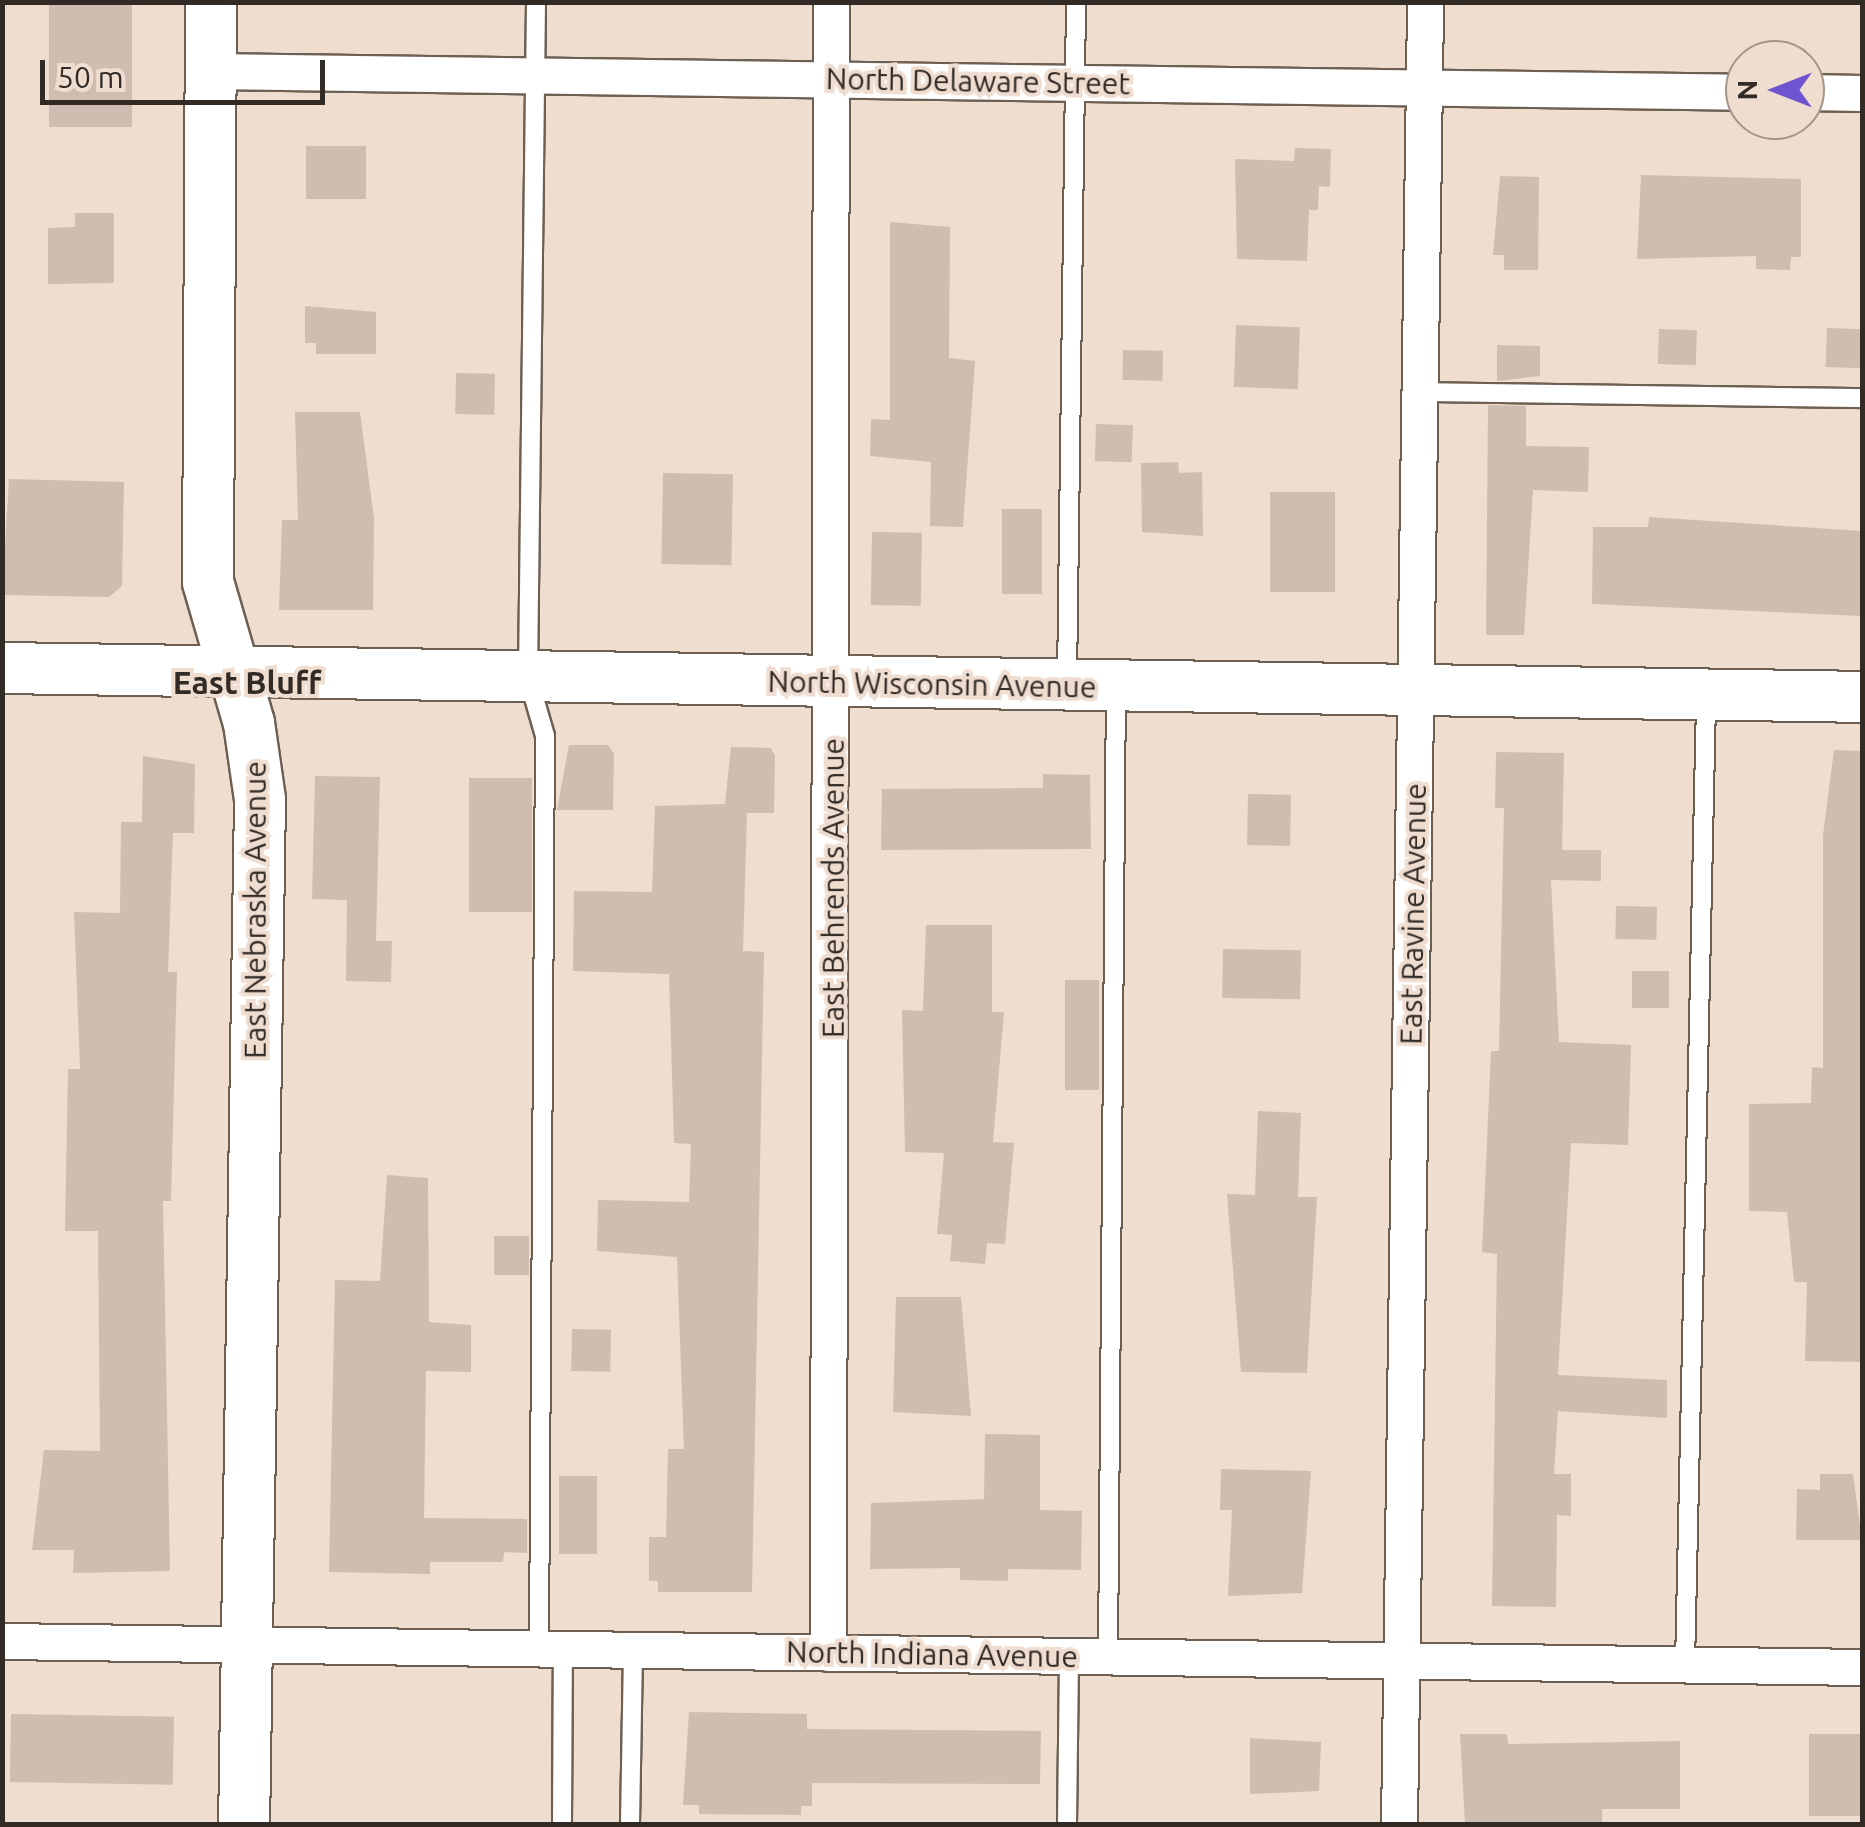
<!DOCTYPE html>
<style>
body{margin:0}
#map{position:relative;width:1865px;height:1827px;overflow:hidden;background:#efddd0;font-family:Ubuntu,sans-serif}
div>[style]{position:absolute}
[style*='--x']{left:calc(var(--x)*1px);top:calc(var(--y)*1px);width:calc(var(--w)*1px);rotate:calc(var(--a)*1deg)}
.building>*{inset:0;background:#cebdb0;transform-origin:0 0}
.roads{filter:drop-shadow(2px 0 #6e5f53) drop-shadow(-2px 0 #6e5f53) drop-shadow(0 2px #6e5f53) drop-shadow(0 -2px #6e5f53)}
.lane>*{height:18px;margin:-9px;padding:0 9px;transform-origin:9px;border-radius:9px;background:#fff}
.street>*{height:35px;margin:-17.5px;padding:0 17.5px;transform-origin:17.5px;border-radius:17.5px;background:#fff}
.secondary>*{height:50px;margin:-25px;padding:0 25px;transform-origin:25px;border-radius:25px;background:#fff}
span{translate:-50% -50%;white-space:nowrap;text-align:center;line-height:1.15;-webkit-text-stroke:8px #efddd0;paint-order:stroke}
.street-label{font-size:30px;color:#312a25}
.neighbourhood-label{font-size:32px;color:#312a25;font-weight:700}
.frame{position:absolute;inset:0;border:5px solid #312a25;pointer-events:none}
.north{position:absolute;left:1725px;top:40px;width:100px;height:100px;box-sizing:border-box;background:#efddd0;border:2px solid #a3958c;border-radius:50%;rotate:270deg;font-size:28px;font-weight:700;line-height:40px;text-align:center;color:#312a25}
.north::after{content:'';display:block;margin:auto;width:35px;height:45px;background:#6e54ce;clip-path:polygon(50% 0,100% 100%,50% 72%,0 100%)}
.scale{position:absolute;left:40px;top:60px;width:285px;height:45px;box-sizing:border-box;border:5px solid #312a25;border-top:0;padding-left:12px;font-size:30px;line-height:35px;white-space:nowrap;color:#312a25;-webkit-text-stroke:8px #efddd0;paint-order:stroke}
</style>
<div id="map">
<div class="building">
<i style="left:49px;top:2px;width:83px;height:125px"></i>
<i style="left:306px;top:146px;width:60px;height:53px"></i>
<i style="clip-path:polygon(1295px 148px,1331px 149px,1330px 187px,1319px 186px,1318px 210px,1309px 210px,1307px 261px,1237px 259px,1235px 159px,1294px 161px)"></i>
<i style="clip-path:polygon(1641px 175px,1801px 179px,1801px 257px,1791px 257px,1790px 270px,1756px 269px,1756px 256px,1637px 259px)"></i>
<i style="clip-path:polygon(1500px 176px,1539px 177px,1538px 270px,1504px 270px,1504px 255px,1493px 255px)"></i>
<i style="clip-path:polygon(75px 213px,114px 213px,114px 283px,48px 284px,48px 228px,75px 227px)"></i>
<i style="clip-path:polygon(890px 222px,950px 227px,949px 358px,975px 361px,963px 527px,930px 526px,931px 462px,870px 456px,871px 419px,890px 420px)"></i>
<i style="clip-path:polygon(305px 306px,376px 312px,376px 354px,316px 354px,316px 343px,305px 343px)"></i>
<i style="left:1236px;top:325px;width:64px;height:62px;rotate:2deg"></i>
<i style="left:1827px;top:328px;width:35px;height:39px;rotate:2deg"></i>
<i style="left:1659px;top:329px;width:38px;height:35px;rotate:2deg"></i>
<i style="clip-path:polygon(1497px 345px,1540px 346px,1540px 376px,1497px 381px)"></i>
<i style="left:1123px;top:350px;width:40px;height:30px;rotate:1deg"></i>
<i style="left:456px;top:373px;width:39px;height:41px;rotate:1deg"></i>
<i style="clip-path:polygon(1488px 405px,1526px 406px,1526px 446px,1589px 447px,1588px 492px,1533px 490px,1524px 635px,1486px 635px)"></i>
<i style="clip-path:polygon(295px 412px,360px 412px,374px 519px,373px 610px,279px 610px,282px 520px,298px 520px)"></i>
<i style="left:1096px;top:424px;width:37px;height:37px;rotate:2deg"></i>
<i style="clip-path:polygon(1178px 462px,1179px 473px,1202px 472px,1203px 536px,1142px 532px,1141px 463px)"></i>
<i style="left:663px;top:473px;width:70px;height:91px;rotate:1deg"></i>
<i style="clip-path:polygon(9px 479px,124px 482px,122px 586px,109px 597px,2px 595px)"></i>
<i style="left:1270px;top:492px;width:65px;height:100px"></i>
<i style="left:1002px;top:509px;width:40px;height:85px"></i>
<i style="clip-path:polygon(1649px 517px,1862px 531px,1862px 616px,1592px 604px,1593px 527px,1648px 527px)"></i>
<i style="left:872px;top:532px;width:50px;height:73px;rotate:1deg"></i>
<i style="clip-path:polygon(569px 745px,608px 745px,614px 754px,613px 810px,557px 810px)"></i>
<i style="clip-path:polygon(731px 747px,771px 748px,775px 756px,774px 813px,747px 813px,743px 951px,764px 952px,752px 1592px,658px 1592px,658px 1581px,649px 1581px,649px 1537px,666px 1537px,668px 1449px,684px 1449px,677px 1257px,597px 1251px,598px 1200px,689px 1202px,691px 1144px,674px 1143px,669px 974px,573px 971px,574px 891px,652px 892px,655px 806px,725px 804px)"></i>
<i style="clip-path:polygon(1834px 750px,1862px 751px,1862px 1362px,1805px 1361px,1807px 1282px,1794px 1282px,1787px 1212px,1749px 1211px,1749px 1104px,1811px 1103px,1812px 1067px,1823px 1068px,1823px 835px)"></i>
<i style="clip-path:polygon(1496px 752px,1564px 753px,1562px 850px,1601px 850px,1601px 881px,1551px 880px,1559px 1042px,1631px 1045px,1628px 1145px,1571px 1143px,1558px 1375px,1667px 1380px,1667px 1418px,1558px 1411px,1554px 1474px,1571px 1474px,1571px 1516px,1557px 1515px,1556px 1607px,1492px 1606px,1497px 1254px,1482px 1252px,1491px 1051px,1499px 1051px,1504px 808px,1495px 808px)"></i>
<i style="clip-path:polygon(143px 756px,195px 764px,194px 833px,173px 833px,168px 972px,177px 972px,171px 1201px,163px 1201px,170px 1571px,73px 1573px,74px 1550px,32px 1550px,44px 1450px,100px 1451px,98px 1231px,65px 1231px,68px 1069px,80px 1069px,74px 912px,120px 913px,121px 822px,142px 822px)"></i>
<i style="clip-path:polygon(1043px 774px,1090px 775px,1091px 849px,881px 850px,882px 789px,1043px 788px)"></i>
<i style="clip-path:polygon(315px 776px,380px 777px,376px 941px,392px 941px,391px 982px,346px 981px,347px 900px,312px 899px)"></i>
<i style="left:469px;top:778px;width:63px;height:134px"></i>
<i style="left:1248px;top:794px;width:43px;height:51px;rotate:1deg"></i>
<i style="left:1616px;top:906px;width:41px;height:33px;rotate:1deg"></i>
<i style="clip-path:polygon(926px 925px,992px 925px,992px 1012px,1004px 1012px,993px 1142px,1014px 1143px,1005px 1244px,987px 1243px,985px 1264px,950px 1261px,952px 1235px,937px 1234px,944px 1153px,905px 1152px,902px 1010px,923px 1011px)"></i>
<i style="left:1223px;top:949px;width:78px;height:49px;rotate:1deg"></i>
<i style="left:1632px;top:971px;width:37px;height:37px"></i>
<i style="left:1065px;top:980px;width:34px;height:110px"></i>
<i style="clip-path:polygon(1258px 1111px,1301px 1113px,1298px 1197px,1317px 1197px,1307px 1373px,1241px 1372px,1227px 1194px,1255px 1195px)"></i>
<i style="clip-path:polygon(387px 1175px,428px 1178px,429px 1322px,471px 1325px,471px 1372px,426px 1371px,424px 1518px,527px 1519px,527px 1553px,504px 1552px,503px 1562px,430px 1562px,430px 1574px,329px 1572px,335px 1280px,380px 1281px)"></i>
<i style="left:494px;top:1236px;width:35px;height:39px"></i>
<i style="clip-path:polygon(896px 1297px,961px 1297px,971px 1416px,893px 1412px)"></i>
<i style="left:572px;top:1329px;width:39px;height:42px;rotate:1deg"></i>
<i style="clip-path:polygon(985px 1434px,1040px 1435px,1040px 1510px,1082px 1511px,1081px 1570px,1008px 1569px,1008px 1581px,960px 1580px,960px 1568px,870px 1569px,871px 1503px,984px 1499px)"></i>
<i style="clip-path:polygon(1221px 1469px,1311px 1471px,1302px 1593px,1228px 1596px,1232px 1510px,1220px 1510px)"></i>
<i style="clip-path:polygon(1820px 1474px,1853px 1474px,1862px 1540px,1796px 1540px,1797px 1489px,1820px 1490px)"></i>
<i style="left:559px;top:1476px;width:38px;height:78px"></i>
<i style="clip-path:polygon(689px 1712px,807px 1714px,807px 1729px,1041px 1731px,1040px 1784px,812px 1783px,812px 1806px,801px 1806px,801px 1815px,699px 1814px,699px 1805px,683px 1805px)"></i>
<i style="left:11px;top:1714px;width:163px;height:68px;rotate:1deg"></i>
<i style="clip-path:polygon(1460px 1734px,1507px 1734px,1508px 1744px,1680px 1741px,1680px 1809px,1602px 1809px,1602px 1824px,1465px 1824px)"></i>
<i style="left:1809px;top:1734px;width:53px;height:82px"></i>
<i style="clip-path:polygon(1250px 1738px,1321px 1742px,1319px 1791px,1250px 1794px)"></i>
</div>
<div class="roads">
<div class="lane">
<i style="--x:536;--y:2;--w:675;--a:90.68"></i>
<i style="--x:528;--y:677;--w:61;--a:73.9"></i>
<i style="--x:545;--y:736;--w:914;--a:90.38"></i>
<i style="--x:1420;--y:392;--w:442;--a:0.8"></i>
<i style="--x:1067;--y:680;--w:678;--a:-89.24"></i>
<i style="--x:1108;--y:1656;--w:969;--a:-89.53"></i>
<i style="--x:1685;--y:1665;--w:965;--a:-88.75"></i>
<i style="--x:562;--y:1824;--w:174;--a:-89.7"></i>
<i style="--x:630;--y:1824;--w:173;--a:-89"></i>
<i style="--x:1067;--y:1824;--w:168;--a:-89.3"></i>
</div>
<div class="street">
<i style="--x:210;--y:71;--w:1535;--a:0.78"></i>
<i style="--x:1805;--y:92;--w:57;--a:1"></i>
<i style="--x:2;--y:1641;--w:1860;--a:0.8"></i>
<i style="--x:828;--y:1653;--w:1651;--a:-89.9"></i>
<i style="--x:1399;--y:1824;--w:1822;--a:-89.18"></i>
</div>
<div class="secondary">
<i style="--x:211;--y:2;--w:580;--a:90.3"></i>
<i style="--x:208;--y:582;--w:147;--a:73.8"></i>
<i style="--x:249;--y:723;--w:77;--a:81.8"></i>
<i style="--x:260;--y:799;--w:1025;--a:90.89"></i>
<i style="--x:2;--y:668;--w:1860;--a:0.89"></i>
</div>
</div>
<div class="street-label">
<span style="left:978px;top:81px;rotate:1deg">North Delaware Street</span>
<span style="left:932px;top:684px;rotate:1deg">North Wisconsin Avenue</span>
<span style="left:833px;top:888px;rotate:-90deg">East Behrends Avenue</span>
<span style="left:255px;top:910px;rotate:-90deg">East Nebraska Avenue</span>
<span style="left:1413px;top:914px;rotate:-89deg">East Ravine Avenue</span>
<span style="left:932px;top:1654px;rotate:1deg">North Indiana Avenue</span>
</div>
<div class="neighbourhood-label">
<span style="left:247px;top:682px">East Bluff</span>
</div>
<div class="frame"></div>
<div class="north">N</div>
<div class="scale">50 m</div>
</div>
